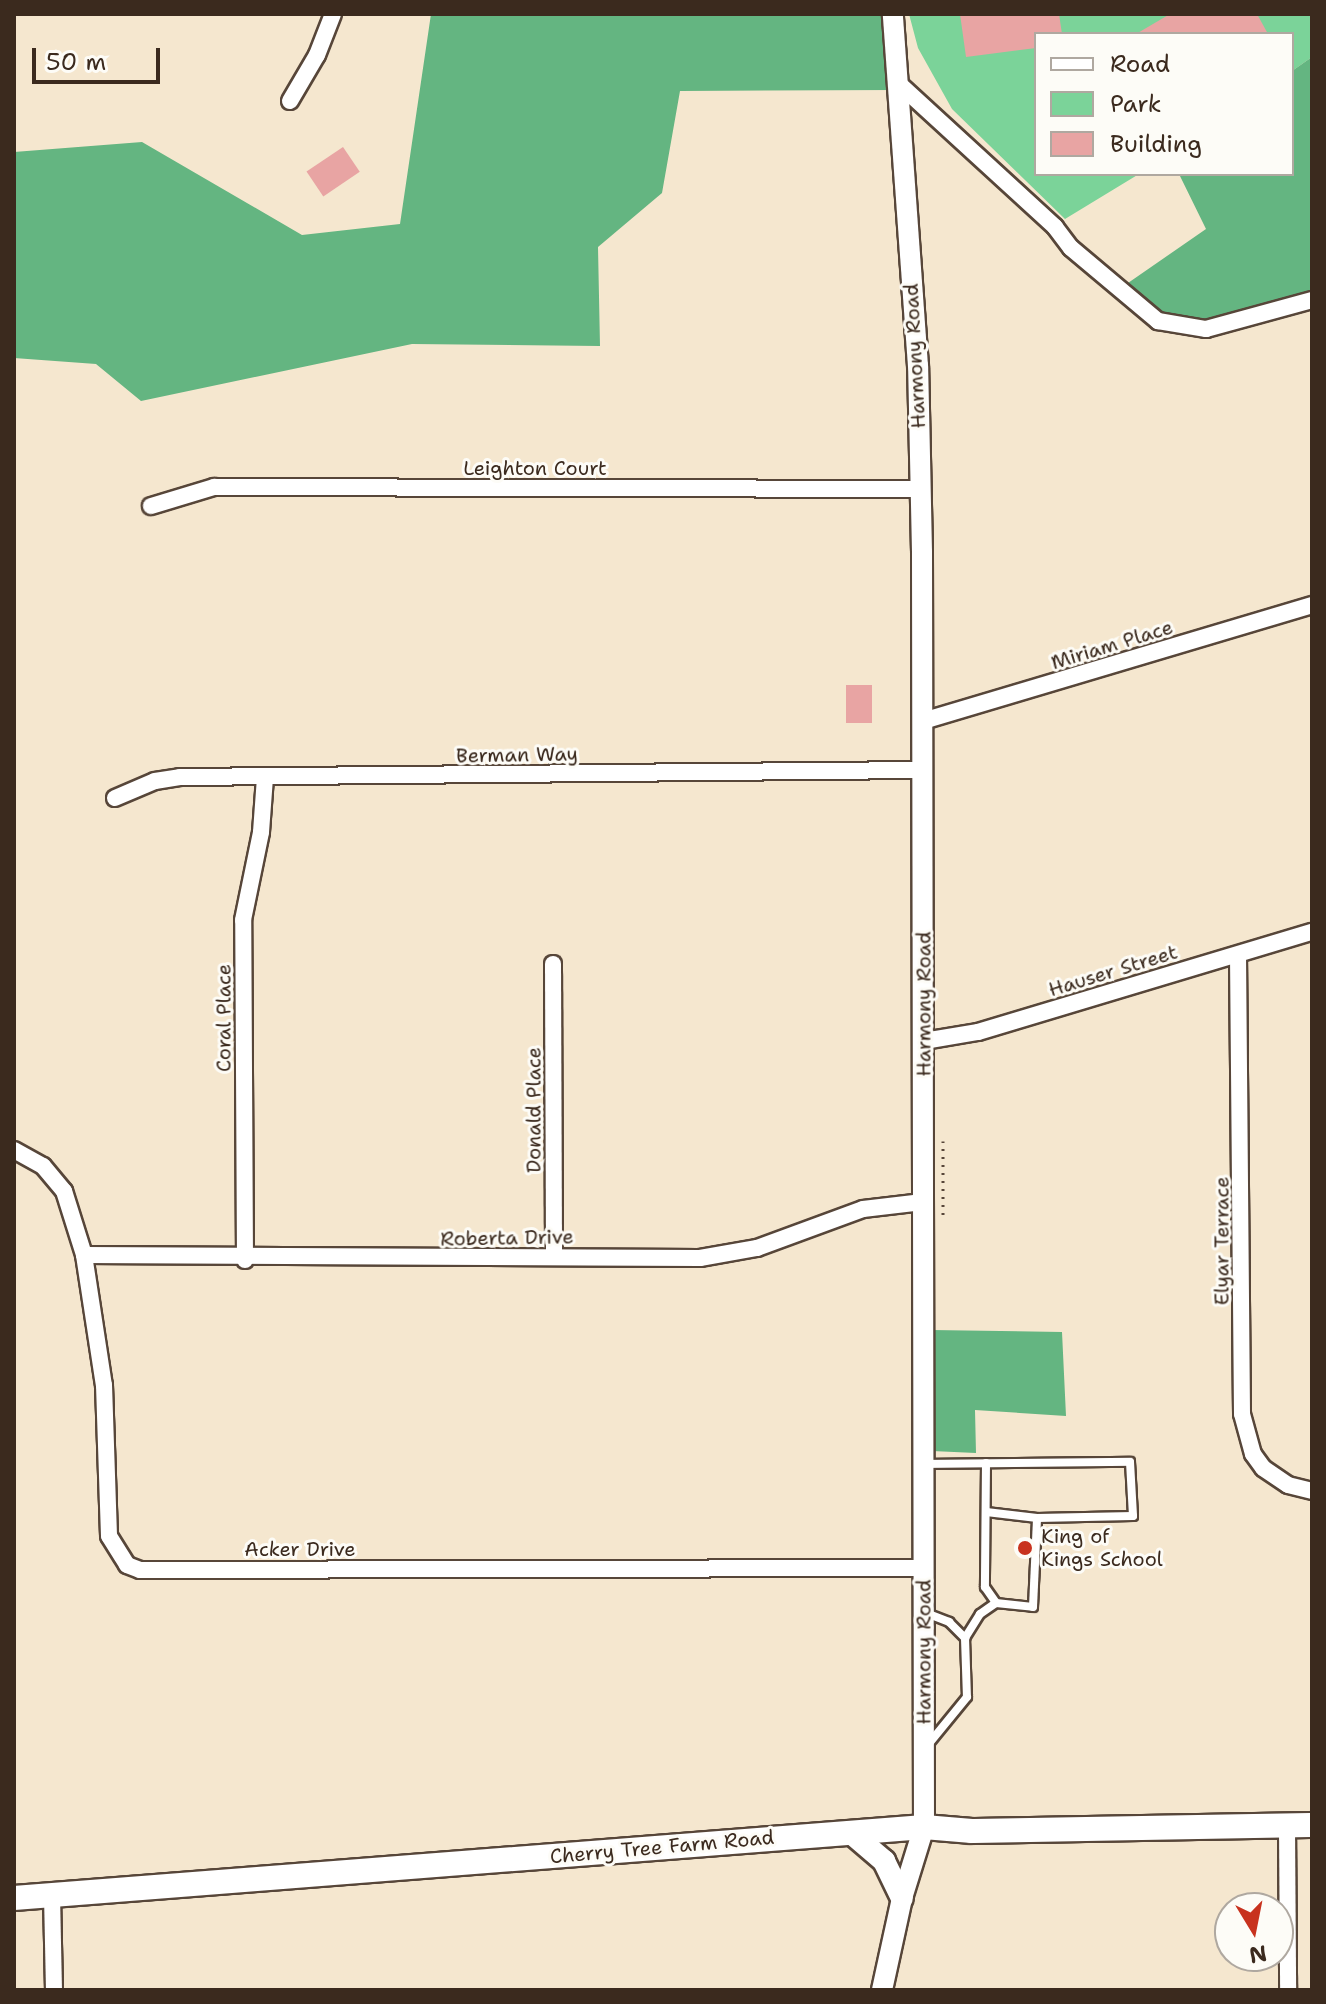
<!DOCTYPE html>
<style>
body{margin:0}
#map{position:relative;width:1326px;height:2004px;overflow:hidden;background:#f5e7cf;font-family:"Shantell Sans",sans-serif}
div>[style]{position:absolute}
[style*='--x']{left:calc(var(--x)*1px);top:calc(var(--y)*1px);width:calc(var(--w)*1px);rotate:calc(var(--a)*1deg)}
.green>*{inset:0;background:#7bd399}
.forest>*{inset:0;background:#64b581}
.building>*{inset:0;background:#e8a4a3;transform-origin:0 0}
.path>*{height:3px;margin-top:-1.5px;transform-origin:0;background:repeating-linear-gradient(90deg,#574639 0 2px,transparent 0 8px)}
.roads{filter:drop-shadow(2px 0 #574639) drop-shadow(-2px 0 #574639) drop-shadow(0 2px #574639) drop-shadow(0 -2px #574639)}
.service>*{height:8px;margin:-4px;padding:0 4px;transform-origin:4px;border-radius:4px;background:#fff}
.minor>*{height:16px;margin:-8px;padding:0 8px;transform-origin:8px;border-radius:8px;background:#fff}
.tertiary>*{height:20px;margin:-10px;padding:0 10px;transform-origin:10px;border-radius:10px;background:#fff}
.secondary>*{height:22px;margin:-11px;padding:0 11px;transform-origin:11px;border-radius:11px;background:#fff}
.primary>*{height:24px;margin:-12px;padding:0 12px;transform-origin:12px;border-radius:12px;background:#fff}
.dots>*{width:22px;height:22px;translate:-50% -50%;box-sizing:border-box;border:4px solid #fdfcf7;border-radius:50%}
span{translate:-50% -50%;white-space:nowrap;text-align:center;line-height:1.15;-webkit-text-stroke:6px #fdfcf7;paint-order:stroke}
.street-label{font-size:20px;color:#3b2a1e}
.poi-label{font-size:20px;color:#3b2a1e}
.left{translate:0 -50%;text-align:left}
.frame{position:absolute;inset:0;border:16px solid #3b2a1e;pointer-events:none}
.legend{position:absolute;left:1034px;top:32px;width:260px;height:144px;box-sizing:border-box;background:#fdfcf7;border:2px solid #afa8a0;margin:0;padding:10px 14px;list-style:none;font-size:24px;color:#3b2a1e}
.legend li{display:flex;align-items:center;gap:16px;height:40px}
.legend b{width:40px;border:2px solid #afa8a0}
.north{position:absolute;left:1214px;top:1892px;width:80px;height:80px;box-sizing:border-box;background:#fdfcf7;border:2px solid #afa8a0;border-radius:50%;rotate:170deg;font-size:22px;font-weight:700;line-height:32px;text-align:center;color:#3b2a1e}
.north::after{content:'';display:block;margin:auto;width:28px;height:36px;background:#c8321e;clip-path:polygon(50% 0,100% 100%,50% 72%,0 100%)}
.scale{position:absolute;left:32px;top:48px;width:128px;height:36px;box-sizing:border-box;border:4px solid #3b2a1e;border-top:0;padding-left:10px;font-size:24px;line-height:28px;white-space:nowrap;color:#3b2a1e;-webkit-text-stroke:6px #fdfcf7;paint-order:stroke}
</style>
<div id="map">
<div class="green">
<i style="clip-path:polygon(909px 14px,1312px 14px,1312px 57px,1292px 71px,1292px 34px,1036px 34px,1036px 174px,1139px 174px,1065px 219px,952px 109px,918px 48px)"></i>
</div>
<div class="forest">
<i style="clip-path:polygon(431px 14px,889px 14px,896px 90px,680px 91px,662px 193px,598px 247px,600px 346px,412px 344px,141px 401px,96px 364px,14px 358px,14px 152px,142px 142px,302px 235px,400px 224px)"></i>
<i style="clip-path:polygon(1312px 57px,1312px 291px,1167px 330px,1115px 292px,1206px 229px,1179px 174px,1292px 174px,1292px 71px)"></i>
<i style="clip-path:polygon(931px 1330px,1062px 1332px,1066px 1416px,975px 1410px,976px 1453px,932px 1451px)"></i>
</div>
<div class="building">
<i style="clip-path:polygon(960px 14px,1059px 14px,1062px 34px,1036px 34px,1036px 48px,966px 57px)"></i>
<i style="clip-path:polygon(1170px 14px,1257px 14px,1268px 34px,1136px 34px)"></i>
<i style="left:343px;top:147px;width:30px;height:44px;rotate:56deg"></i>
<i style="left:846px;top:685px;width:26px;height:38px"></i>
</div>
<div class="path">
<i style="--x:943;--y:1141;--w:77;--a:90"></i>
</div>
<div class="roads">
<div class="service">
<i style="--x:986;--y:1463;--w:124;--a:90.5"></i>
<i style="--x:985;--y:1587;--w:19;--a:55"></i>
<i style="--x:924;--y:1464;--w:206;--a:-0.6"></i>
<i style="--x:1130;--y:1462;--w:54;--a:86.8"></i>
<i style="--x:1133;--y:1516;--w:96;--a:178.8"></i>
<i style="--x:1037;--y:1518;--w:51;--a:-173.3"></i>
<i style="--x:926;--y:1613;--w:25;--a:21"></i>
<i style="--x:949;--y:1622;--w:23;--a:45"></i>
<i style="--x:965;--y:1638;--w:59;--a:88.1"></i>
<i style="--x:967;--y:1697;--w:63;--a:129.2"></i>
<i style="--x:965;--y:1638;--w:28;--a:-58"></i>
<i style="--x:980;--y:1614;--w:19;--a:-35"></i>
<i style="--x:996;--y:1603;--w:37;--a:6"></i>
<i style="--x:1033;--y:1607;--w:89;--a:-87.4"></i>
</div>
<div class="minor">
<i style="--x:898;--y:83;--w:213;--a:42.5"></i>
<i style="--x:1055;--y:227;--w:26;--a:53"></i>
<i style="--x:1071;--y:248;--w:114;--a:40"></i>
<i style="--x:1158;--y:321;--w:49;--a:9.5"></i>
<i style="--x:1206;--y:329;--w:110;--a:-15.3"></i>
<i style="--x:290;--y:101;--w:53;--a:-59.6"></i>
<i style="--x:317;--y:55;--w:44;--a:-68.7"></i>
<i style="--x:151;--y:506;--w:66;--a:-16.8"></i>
<i style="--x:214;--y:487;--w:707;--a:0.16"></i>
<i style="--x:923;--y:721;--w:406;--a:-16.6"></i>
<i style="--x:115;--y:798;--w:43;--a:-23"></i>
<i style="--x:155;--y:781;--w:25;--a:-9"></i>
<i style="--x:180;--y:777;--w:743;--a:-0.54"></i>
<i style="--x:1238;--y:955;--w:459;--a:89.5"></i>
<i style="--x:1242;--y:1414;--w:41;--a:74.6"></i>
<i style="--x:1253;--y:1454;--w:17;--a:54"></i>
<i style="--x:1263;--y:1468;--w:30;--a:34"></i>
<i style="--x:1288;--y:1485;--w:25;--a:14"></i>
<i style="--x:553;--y:964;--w:292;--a:89.8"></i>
<i style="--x:924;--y:1041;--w:55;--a:-9.5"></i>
<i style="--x:978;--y:1032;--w:349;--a:-16.7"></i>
<i style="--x:14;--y:1150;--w:33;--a:29"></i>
<i style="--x:43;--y:1166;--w:33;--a:50"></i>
<i style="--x:64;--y:1191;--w:67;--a:72.6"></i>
<i style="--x:84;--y:1255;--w:132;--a:81.3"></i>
<i style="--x:104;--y:1385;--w:151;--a:88.1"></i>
<i style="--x:109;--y:1536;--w:34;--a:58"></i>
<i style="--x:127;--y:1565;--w:14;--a:21"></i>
<i style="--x:140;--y:1570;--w:785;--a:-0.15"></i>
<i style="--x:84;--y:1255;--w:616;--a:0.28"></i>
<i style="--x:700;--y:1258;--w:58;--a:-10"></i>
<i style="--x:757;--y:1248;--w:113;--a:-20.2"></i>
<i style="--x:863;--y:1209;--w:60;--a:-6.7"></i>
<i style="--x:245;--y:1260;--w:340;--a:-90.3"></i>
<i style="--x:243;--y:920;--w:90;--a:-78.4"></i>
<i style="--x:261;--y:832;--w:54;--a:-85.8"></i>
<i style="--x:1287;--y:1827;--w:163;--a:89.6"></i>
<i style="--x:52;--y:1895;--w:95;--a:88.8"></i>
</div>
<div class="tertiary">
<i style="--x:882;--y:1990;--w:94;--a:-77.7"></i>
<i style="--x:902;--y:1898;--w:74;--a:-72.8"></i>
<i style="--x:924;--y:1827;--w:1275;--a:-90.09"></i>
<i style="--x:922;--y:552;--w:186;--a:-91.2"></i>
<i style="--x:918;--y:366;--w:353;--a:-94.1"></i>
</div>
<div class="secondary">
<i style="--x:850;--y:1832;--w:45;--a:40.5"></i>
<i style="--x:884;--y:1861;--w:41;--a:64.1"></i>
</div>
<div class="primary">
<i style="--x:14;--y:1898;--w:913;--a:-4.46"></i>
<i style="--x:924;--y:1827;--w:48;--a:4.8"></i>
<i style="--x:972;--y:1831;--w:340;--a:-1"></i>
</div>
</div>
<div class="dots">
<i style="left:1025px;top:1548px;background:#c8321e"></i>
</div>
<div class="street-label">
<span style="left:915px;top:356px;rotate:-93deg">Harmony Road</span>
<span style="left:535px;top:468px">Leighton Court</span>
<span style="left:1112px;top:645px;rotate:-17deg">Miriam Place</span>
<span style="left:517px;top:755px;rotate:-1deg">Berman Way</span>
<span style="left:1113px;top:971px;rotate:-17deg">Hauser Street</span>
<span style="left:924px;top:1004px;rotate:-90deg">Harmony Road</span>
<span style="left:224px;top:1018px;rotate:-90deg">Coral Place</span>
<span style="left:534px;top:1110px;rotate:-90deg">Donald Place</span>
<span style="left:507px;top:1238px;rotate:-1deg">Roberta Drive</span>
<span style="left:1222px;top:1241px;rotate:-90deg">Elyar Terrace</span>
<span style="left:300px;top:1549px">Acker Drive</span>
<span style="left:924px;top:1652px;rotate:-90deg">Harmony Road</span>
<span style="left:662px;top:1847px;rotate:-5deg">Cherry Tree Farm Road</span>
</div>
<div class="poi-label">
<span class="left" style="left:1041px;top:1548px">King of<br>Kings School</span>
</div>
<div class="frame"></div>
<ul class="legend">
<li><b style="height:10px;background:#fff"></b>Road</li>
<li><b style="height:22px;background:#7bd399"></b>Park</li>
<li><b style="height:22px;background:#e8a4a3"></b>Building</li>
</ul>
<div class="north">N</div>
<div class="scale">50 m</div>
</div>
